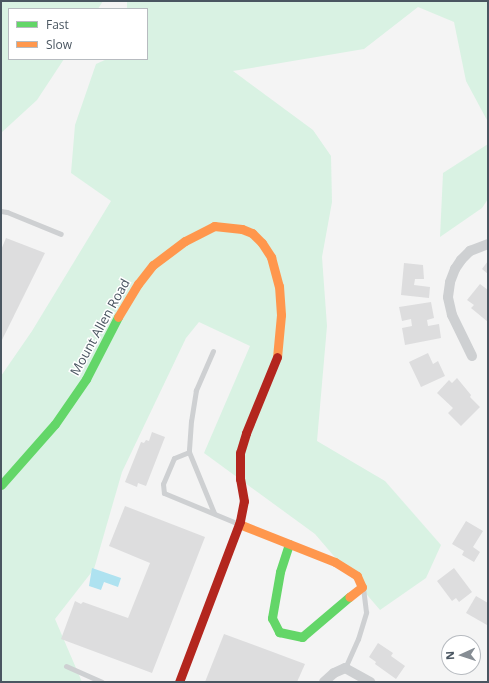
<!DOCTYPE html>
<style>
body{margin:0}
#map{position:relative;width:489px;height:683px;overflow:hidden;background:#f4f4f4;font-family:"Open Sans",sans-serif}
div>[style]{position:absolute}
[style*='--x']{left:calc(var(--x)*1px);top:calc(var(--y)*1px);width:calc(var(--w)*1px);rotate:calc(var(--a)*1deg)}
.green>*{inset:0;background:#d9f2e3}
.water>*{inset:0;background:#aee2f0}
.building>*{inset:0;background:#ddddde}
.lane>*{height:5px;margin:-2.5px;padding:0 2.5px;transform-origin:2.5px;border-radius:2.5px;background:#ced0d2}
.street>*{height:10px;margin:-5px;padding:0 5px;transform-origin:5px;border-radius:5px;background:#ced0d2}
.fast>*{height:9px;margin:-4.5px;padding:0 4.5px;transform-origin:4.5px;border-radius:4.5px;background:#63d668}
.slow>*{height:9px;margin:-4.5px;padding:0 4.5px;transform-origin:4.5px;border-radius:4.5px;background:#ff974d}
.jam>*{height:9px;margin:-4.5px;padding:0 4.5px;transform-origin:4.5px;border-radius:4.5px;background:#b3261e}
span{translate:-50% -50%;white-space:nowrap;text-align:center;line-height:1.15;-webkit-text-stroke:3px #fff;paint-order:stroke}
.street-label{font-size:13px;color:#4a5661}
.frame{position:absolute;inset:0;border:2px solid #4a5661;pointer-events:none}
.legend{position:absolute;left:8px;top:8px;width:140px;height:52px;box-sizing:border-box;background:#fff;border:1px solid #b7bbc0;margin:0;padding:5px 7px;list-style:none;font-size:12px;color:#4a5661}
.legend li{display:flex;align-items:center;gap:8px;height:20px}
.legend b{width:20px;border:1px solid #b7bbc0}
.north{position:absolute;left:441px;top:635px;width:40px;height:40px;box-sizing:border-box;background:#fff;border:1px solid #b7bbc0;border-radius:50%;rotate:267deg;font-size:11px;font-weight:700;line-height:16px;text-align:center;color:#4a5661}
.north::after{content:'';display:block;margin:auto;width:14px;height:18px;background:#868d94;clip-path:polygon(50% 0,100% 100%,50% 72%,0 100%)}
</style>
<div id="map">
<div class="green">
<i style="clip-path:polygon(1px 1px,103px 1px,98px 9px,9px 9px,9px 59px,64px 59px,37px 100px,1px 133px)"></i>
<i style="clip-path:polygon(127px 1px,488px 1px,488px 122px,466px 81px,454px 22px,418px 7px,364px 49px,233px 71px,313px 130px,331px 156px,332px 202px,322px 257px,327px 326px,317px 441px,385px 481px,441px 545px,426px 578px,380px 610px,315px 534px,204px 453px,250px 346px,199px 322px,186px 338px,122px 472px,94px 569px,55px 619px,82px 682px,1px 682px,1px 376px,32px 331px,111px 201px,71px 173px,75px 125px,96px 64px,107px 59px,147px 59px,147px 9px,127px 9px)"></i>
<i style="clip-path:polygon(488px 144px,488px 199px,482px 208px,440px 237px,443px 173px)"></i>
</div>
<div class="water">
<i style="clip-path:polygon(92px 568px,121px 578px,118px 587px,104px 582px,101px 590px,89px 586px)"></i>
</div>
<div class="building">
<i style="clip-path:polygon(6px 238px,45px 253px,1px 342px,1px 250px)"></i>
<i style="clip-path:polygon(488px 261px,488px 274px,482px 269px)"></i>
<i style="clip-path:polygon(404px 263px,423px 265px,424px 279px,415px 279px,414px 285px,430px 287px,429px 298px,401px 295px)"></i>
<i style="clip-path:polygon(480px 284px,488px 290px,488px 322px,471px 308px,474px 305px,467px 300px)"></i>
<i style="clip-path:polygon(431px 302px,434px 318px,427px 320px,428px 326px,439px 324px,441px 338px,405px 345px,402px 328px,412px 326px,411px 319px,402px 321px,399px 307px)"></i>
<i style="clip-path:polygon(428px 353px,433px 364px,438px 361px,445px 376px,421px 387px,409px 362px)"></i>
<i style="clip-path:polygon(457px 378px,471px 395px,470px 397px,480px 407px,461px 426px,448px 413px,453px 408px,437px 393px,449px 380px,452px 383px)"></i>
<i style="clip-path:polygon(152px 432px,165px 437px,146px 486px,138px 483px,137px 487px,125px 482px,141px 442px,144px 443px,146px 440px,149px 441px)"></i>
<i style="clip-path:polygon(125px 506px,205px 537px,152px 673px,61px 639px,75px 601px,81px 604px,83px 602px,128px 618px,150px 563px,109px 546px)"></i>
<i style="clip-path:polygon(466px 521px,483px 531px,473px 547px,480px 552px,474px 562px,462px 555px,464px 551px,452px 544px)"></i>
<i style="clip-path:polygon(454px 568px,472px 592px,459px 602px,456px 598px,452px 601px,437px 581px)"></i>
<i style="clip-path:polygon(476px 596px,488px 603px,487px 625px,466px 613px)"></i>
<i style="clip-path:polygon(224px 634px,305px 664px,297px 682px,205px 682px)"></i>
<i style="clip-path:polygon(378px 643px,393px 653px,391px 656px,405px 666px,396px 679px,375px 664px,376px 662px,369px 657px)"></i>
</div>
<div class="lane">
<i style="--x:1;--y:211;--w:6;--a:9"></i>
<i style="--x:7;--y:212;--w:58;--a:22.2"></i>
<i style="--x:213;--y:351;--w:43;--a:113.6"></i>
<i style="--x:196;--y:390;--w:31;--a:99"></i>
<i style="--x:191;--y:421;--w:31;--a:94"></i>
<i style="--x:189;--y:452;--w:16;--a:158"></i>
<i style="--x:174;--y:458;--w:28;--a:113"></i>
<i style="--x:163;--y:484;--w:9;--a:84"></i>
<i style="--x:164;--y:493;--w:81;--a:22.5"></i>
<i style="--x:189;--y:452;--w:66;--a:67.7"></i>
<i style="--x:66;--y:666;--w:39;--a:24"></i>
<i style="--x:345;--y:668;--w:32;--a:-66"></i>
<i style="--x:358;--y:639;--w:28;--a:-73"></i>
<i style="--x:366;--y:612;--w:23;--a:-97"></i>
</div>
<div class="street">
<i style="--x:472;--y:356;--w:46;--a:-116"></i>
<i style="--x:452;--y:315;--w:18;--a:-103"></i>
<i style="--x:448;--y:297;--w:15;--a:-82"></i>
<i style="--x:450;--y:282;--w:14;--a:-69"></i>
<i style="--x:455;--y:269;--w:11;--a:-56"></i>
<i style="--x:461;--y:260;--w:13;--a:-45"></i>
<i style="--x:470;--y:251;--w:19;--a:-21"></i>
<i style="--x:324;--y:682;--w:13;--a:-42"></i>
<i style="--x:334;--y:673;--w:12;--a:-24"></i>
<i style="--x:345;--y:668;--w:29;--a:29"></i>
</div>
<div class="fast">
<i style="--x:1;--y:485;--w:81;--a:-48.5"></i>
<i style="--x:55;--y:424;--w:55;--a:-55.4"></i>
<i style="--x:86;--y:379;--w:70;--a:-62.7"></i>
<i style="--x:289;--y:544;--w:29;--a:108"></i>
<i style="--x:280;--y:572;--w:47;--a:99.9"></i>
<i style="--x:272;--y:618;--w:16;--a:63"></i>
<i style="--x:279;--y:632;--w:24;--a:12"></i>
<i style="--x:302;--y:637;--w:62;--a:-40.4"></i>
</div>
<div class="slow">
<i style="--x:118;--y:317;--w:39;--a:-59"></i>
<i style="--x:138;--y:284;--w:24;--a:-52"></i>
<i style="--x:153;--y:265;--w:40;--a:-37"></i>
<i style="--x:185;--y:241;--w:33;--a:-27"></i>
<i style="--x:214;--y:226;--w:28;--a:6"></i>
<i style="--x:242;--y:229;--w:11;--a:22"></i>
<i style="--x:252;--y:233;--w:14;--a:45"></i>
<i style="--x:262;--y:243;--w:17;--a:57"></i>
<i style="--x:271;--y:257;--w:30;--a:75"></i>
<i style="--x:279;--y:286;--w:29;--a:86"></i>
<i style="--x:281;--y:315;--w:42;--a:95.4"></i>
<i style="--x:239;--y:524;--w:103;--a:21.6"></i>
<i style="--x:335;--y:562;--w:26;--a:32"></i>
<i style="--x:357;--y:576;--w:12;--a:66"></i>
<i style="--x:362;--y:587;--w:16;--a:142"></i>
</div>
<div class="jam">
<i style="--x:179;--y:682;--w:172;--a:-69.2"></i>
<i style="--x:240;--y:521;--w:20;--a:-79"></i>
<i style="--x:244;--y:501;--w:22;--a:-100"></i>
<i style="--x:240;--y:479;--w:26;--a:-90"></i>
<i style="--x:240;--y:453;--w:21;--a:-73"></i>
<i style="--x:246;--y:433;--w:82;--a:-67.8"></i>
</div>
<div class="street-label">
<span style="left:100px;top:327px;rotate:-61deg">Mount Allen Road</span>
</div>
<div class="frame"></div>
<ul class="legend">
<li><b style="height:5px;background:#63d668"></b>Fast</li>
<li><b style="height:5px;background:#ff974d"></b>Slow</li>
</ul>
<div class="north">N</div>
</div>
